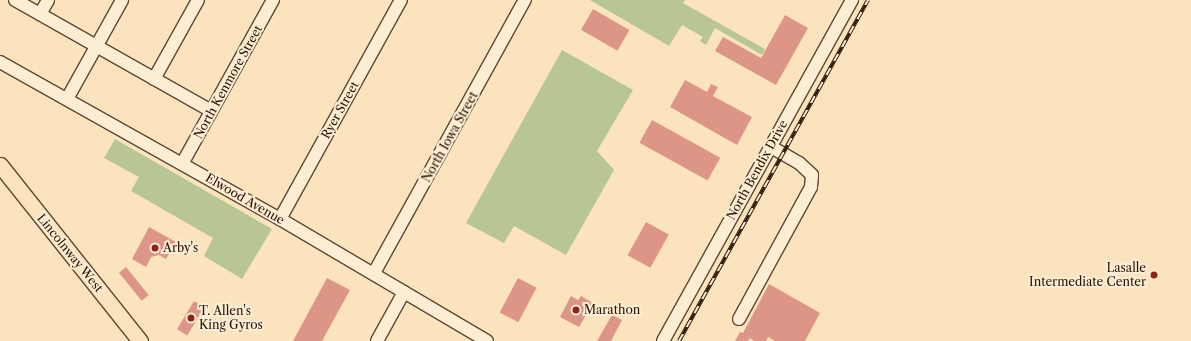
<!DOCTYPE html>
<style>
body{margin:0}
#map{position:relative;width:1191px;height:341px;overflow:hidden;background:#fbe4bd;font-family:"Libre Caslon Text",serif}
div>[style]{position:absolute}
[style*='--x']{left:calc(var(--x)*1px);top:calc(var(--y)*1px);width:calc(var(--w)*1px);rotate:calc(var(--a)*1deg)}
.green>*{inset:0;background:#b8c595}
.building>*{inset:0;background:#dc9586;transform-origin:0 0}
.roads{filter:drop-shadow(1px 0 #5e4732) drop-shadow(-1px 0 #5e4732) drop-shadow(0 1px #5e4732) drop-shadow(0 -1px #5e4732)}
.minor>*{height:12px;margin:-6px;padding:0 6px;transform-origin:6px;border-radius:6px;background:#fcedd4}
.major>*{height:15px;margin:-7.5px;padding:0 7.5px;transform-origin:7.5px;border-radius:7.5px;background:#fbe4bd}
.rail>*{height:4px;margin-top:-2px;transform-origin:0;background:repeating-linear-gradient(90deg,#fcedd4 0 8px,#291304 0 16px);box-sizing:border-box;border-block:1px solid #291304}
.dots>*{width:11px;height:11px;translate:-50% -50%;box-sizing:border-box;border:2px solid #fcedd4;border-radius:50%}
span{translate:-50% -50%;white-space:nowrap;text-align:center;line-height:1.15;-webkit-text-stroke:4px #fcedd4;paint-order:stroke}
.street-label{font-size:12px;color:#291304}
.poi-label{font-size:12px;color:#291304}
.left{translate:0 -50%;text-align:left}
.right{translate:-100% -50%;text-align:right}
</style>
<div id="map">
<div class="green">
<i style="clip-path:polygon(590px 0,685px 0,683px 3px,765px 49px,762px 55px,715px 28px,706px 45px,700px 41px,703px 37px,682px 25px,669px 46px)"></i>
<i style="clip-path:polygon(562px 50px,633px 90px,597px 151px,614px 170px,566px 255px,514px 226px,504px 243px,466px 223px)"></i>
<i style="clip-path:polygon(115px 139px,272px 229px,242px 279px,204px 256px,213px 238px,131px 191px,139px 177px,104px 158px)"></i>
</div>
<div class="building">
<i style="left:593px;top:9px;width:42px;height:24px;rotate:30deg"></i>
<i style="clip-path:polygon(785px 15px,808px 28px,776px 85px,715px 51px,723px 37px,761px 58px)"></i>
<i style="clip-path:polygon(685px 80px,707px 92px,711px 84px,718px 87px,713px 96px,752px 117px,737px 145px,670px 107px)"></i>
<i style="left:652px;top:120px;width:78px;height:26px;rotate:29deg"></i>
<i style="left:646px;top:222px;width:26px;height:38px;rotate:29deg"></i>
<i style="clip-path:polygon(149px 227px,176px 242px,166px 259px,159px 255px,151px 257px,146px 267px,132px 259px)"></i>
<i style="left:126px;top:267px;width:36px;height:9px;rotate:51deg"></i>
<i style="clip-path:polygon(327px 278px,350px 290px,322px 341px,293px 341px)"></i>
<i style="left:518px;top:278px;width:21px;height:39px;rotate:28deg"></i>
<i style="clip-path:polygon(769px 284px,820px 313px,805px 341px,775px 341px,768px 337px,766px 341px,754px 341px,750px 338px,748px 341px,735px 341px,740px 332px,743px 333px)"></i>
<i style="clip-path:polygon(571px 296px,578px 300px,581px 296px,593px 303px,579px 327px,560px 317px)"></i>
<i style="left:194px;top:301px;width:12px;height:33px;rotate:31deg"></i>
<i style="clip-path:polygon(612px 315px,622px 320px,611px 341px,597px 341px)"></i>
</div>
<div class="roads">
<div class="minor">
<i style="--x:15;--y:0;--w:225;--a:29.5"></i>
<i style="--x:40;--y:14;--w:16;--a:-60"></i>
<i style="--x:0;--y:62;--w:321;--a:29.3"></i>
<i style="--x:280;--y:219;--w:240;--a:30.5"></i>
<i style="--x:154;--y:79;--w:90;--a:-60.9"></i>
<i style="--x:67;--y:99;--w:113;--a:-60.9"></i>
<i style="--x:182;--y:164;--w:188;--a:-61"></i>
<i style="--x:280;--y:219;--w:250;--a:-61.1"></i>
<i style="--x:374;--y:273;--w:312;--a:-61.1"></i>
<i style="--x:739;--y:319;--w:150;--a:-61.4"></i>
<i style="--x:811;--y:187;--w:12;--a:-85"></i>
<i style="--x:812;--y:175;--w:18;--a:-137"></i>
<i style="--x:799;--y:163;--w:32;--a:-150"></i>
<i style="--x:377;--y:341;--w:56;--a:-61.1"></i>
<i style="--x:663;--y:341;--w:390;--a:-61"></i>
</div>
<div class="major">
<i style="--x:0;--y:165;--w:225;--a:51.5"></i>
</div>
</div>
<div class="rail">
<i style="--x:679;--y:341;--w:390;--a:-61"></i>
</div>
<div class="dots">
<i style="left:155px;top:248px;background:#8f2418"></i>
<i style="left:1154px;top:275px;background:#8f2418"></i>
<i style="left:576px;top:310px;background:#8f2418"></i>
<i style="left:191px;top:318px;background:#8f2418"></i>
</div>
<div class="street-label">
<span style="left:228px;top:82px;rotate:-61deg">North Kenmore Street</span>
<span style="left:340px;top:110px;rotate:-61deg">Ryer Street</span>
<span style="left:450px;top:137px;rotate:-61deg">North Iowa Street</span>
<span style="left:757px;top:170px;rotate:-61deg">North Bendix Drive</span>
<span style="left:245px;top:199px;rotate:30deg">Elwood Avenue</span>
<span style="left:70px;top:253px;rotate:51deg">Lincolnway West</span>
</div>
<div class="poi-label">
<span class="left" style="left:163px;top:248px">Arby's</span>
<span class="right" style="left:1146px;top:275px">Lasalle<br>Intermediate Center</span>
<span class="left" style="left:584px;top:310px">Marathon</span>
<span class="left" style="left:199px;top:318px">T. Allen's<br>King Gyros</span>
</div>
</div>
